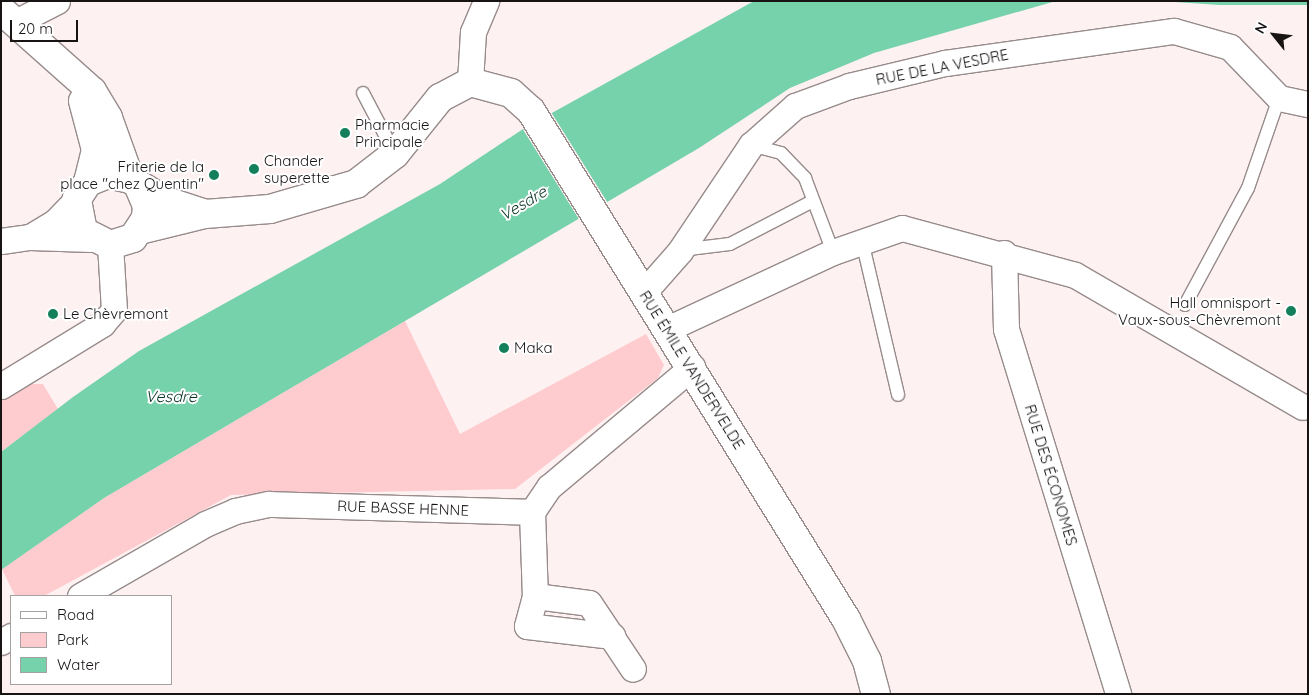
<!DOCTYPE html>
<meta charset="utf-8">
<style>
body{margin:0}
#map{position:relative;width:1309px;height:695px;overflow:hidden;background:#fef1f2;font-family:Quicksand,sans-serif}
div>[style]{position:absolute}
[style*='--x']{left:calc(var(--x)*1px);top:calc(var(--y)*1px);width:calc(var(--w)*1px);rotate:calc(var(--a)*1deg)}
.green>*{inset:0;background:#feccce}
.water>*{inset:0;background:#76d2aa}
.pier>*{inset:0;background:#fef1f2;transform-origin:0 0}
.roads{filter:drop-shadow(1px 0 #978b8b) drop-shadow(-1px 0 #978b8b) drop-shadow(0 1px #978b8b) drop-shadow(0 -1px #978b8b)}
.lane>*{height:12px;margin:-6px;padding:0 6px;transform-origin:6px;border-radius:6px;background:#fff}
.street>*{height:25px;margin:-12.5px;padding:0 12.5px;transform-origin:12.5px;border-radius:12.5px;background:#fff}
.secondary>*{height:28px;margin:-14px;padding:0 14px;transform-origin:14px;border-radius:14px;background:#fff}
.dots>*{width:14px;height:14px;translate:-50% -50%;box-sizing:border-box;border:2px solid #fff;border-radius:50%}
span{translate:-50% -50%;white-space:nowrap;text-align:center;line-height:1.15;-webkit-text-stroke:4px #fff;paint-order:stroke}
.street-label{font-size:15px;color:#181414}
.poi-label{font-size:15px;color:#181414}
.left{translate:0 -50%;text-align:left}
.right{translate:-100% -50%;text-align:right}
.water-label{font-size:16px;color:#093424;font-style:italic}
.frame{position:absolute;inset:0;border:2px solid #181414;pointer-events:none}
.legend{position:absolute;left:10px;top:595px;width:162px;height:90px;box-sizing:border-box;background:#fff;border:1px solid #a3a1a1;margin:0;padding:6px 9px;list-style:none;font-size:15px;color:#181414}
.legend li{display:flex;align-items:center;gap:10px;height:25px}
.legend b{width:25px;border:1px solid #a3a1a1}
.north{position:absolute;left:1249px;top:10px;width:50px;height:50px;-webkit-text-stroke:4px #fff;paint-order:stroke;rotate:299deg;font-size:14px;font-weight:700;line-height:20px;text-align:center;color:#181414}
.north::after{content:'';display:block;margin:auto;width:18px;height:22px;background:#181414;clip-path:polygon(50% 0,100% 100%,50% 72%,0 100%)}
.scale{position:absolute;left:10px;top:20px;width:68px;height:22px;box-sizing:border-box;border:2px solid #181414;border-top:0;padding-left:6px;font-size:15px;line-height:18px;white-space:nowrap;color:#181414;-webkit-text-stroke:4px #fff;paint-order:stroke}
</style>
<div id="map">
<div class="green">
<i style="clip-path:polygon(405px 321px,460px 434px,646px 334px,664px 365px,658px 378px,515px 489px,231px 495px,44px 596px,15px 596px,2px 569px,104px 498px)"></i>
<i style="clip-path:polygon(6px 384px,43px 384px,58px 409px,1px 452px,1px 386px)"></i>
</div>
<div class="water">
<i style="clip-path:polygon(754px 1px,1056px 1px,874px 53px,790px 88px,699px 148px,104px 498px,1px 570px,1px 452px,73px 397px,139px 351px,440px 184px,523px 129px)"></i>
<i style="clip-path:polygon(1159px 1px,1308px 1px,1308px 5px,1220px 5px)"></i>
</div>
<div class="pier">
<i style="left:551px;top:112px;width:109px;height:33px;rotate:58deg"></i>
</div>
<div class="roads">
<div class="lane">
<i style="--x:363;--y:93;--w:69;--a:62.3"></i>
<i style="--x:751;--y:145;--w:31;--a:15"></i>
<i style="--x:781;--y:153;--w:35;--a:46"></i>
<i style="--x:805;--y:178;--w:79;--a:69.3"></i>
<i style="--x:862;--y:241;--w:158;--a:76.8"></i>
<i style="--x:681;--y:250;--w:49;--a:-7"></i>
<i style="--x:730;--y:244;--w:93;--a:-27.4"></i>
<i style="--x:1185;--y:305;--w:133;--a:-61.7"></i>
<i style="--x:1248;--y:188;--w:95;--a:-71"></i>
</div>
<div class="street">
<i style="--x:16;--y:22;--w:46;--a:-27.1"></i>
<i style="--x:470;--y:82;--w:50;--a:-86.6"></i>
<i style="--x:473;--y:32;--w:34;--a:-67"></i>
<i style="--x:30;--y:237;--w:29;--a:-31"></i>
<i style="--x:55;--y:222;--w:32;--a:-46"></i>
<i style="--x:1;--y:241;--w:29;--a:-8"></i>
<i style="--x:30;--y:237;--w:61;--a:1.9"></i>
<i style="--x:1004;--y:253;--w:76;--a:88.5"></i>
<i style="--x:1006;--y:329;--w:382;--a:72.9"></i>
<i style="--x:644;--y:292;--w:55;--a:-48.7"></i>
<i style="--x:680;--y:251;--w:128;--a:-56.2"></i>
<i style="--x:751;--y:145;--w:59;--a:-41.6"></i>
<i style="--x:795;--y:106;--w:58;--a:-20.3"></i>
<i style="--x:849;--y:86;--w:99;--a:-13.5"></i>
<i style="--x:945;--y:63;--w:231;--a:-8"></i>
<i style="--x:1174;--y:31;--w:58;--a:15.9"></i>
<i style="--x:1230;--y:47;--w:71;--a:46.1"></i>
<i style="--x:1279;--y:98;--w:30;--a:12"></i>
<i style="--x:667;--y:329;--w:183;--a:-24.9"></i>
<i style="--x:833;--y:252;--w:73;--a:-19.2"></i>
<i style="--x:902;--y:228;--w:179;--a:15.2"></i>
<i style="--x:1075;--y:275;--w:263;--a:30.1"></i>
<i style="--x:1;--y:386;--w:119;--a:-31.5"></i>
<i style="--x:102;--y:324;--w:18;--a:-49"></i>
<i style="--x:114;--y:310;--w:65;--a:-93.5"></i>
<i style="--x:532;--y:512;--w:30;--a:-56"></i>
<i style="--x:549;--y:487;--w:187;--a:-40"></i>
<i style="--x:532;--y:512;--w:84;--a:88"></i>
<i style="--x:535;--y:596;--w:31;--a:105"></i>
<i style="--x:527;--y:626;--w:86;--a:6.7"></i>
<i style="--x:80;--y:596;--w:144;--a:-29.9"></i>
<i style="--x:205;--y:524;--w:33;--a:-23"></i>
<i style="--x:235;--y:511;--w:35;--a:-12"></i>
<i style="--x:269;--y:504;--w:263;--a:1.7"></i>
<i style="--x:535;--y:596;--w:54;--a:7.4"></i>
<i style="--x:589;--y:603;--w:79;--a:56.3"></i>
<i style="--x:1;--y:642;--w:12;--a:-31"></i>
</div>
<div class="secondary">
<i style="--x:1;--y:10;--w:122;--a:41.7"></i>
<i style="--x:92;--y:91;--w:31;--a:59"></i>
<i style="--x:108;--y:118;--w:65;--a:70.2"></i>
<i style="--x:83;--y:101;--w:51;--a:75.1"></i>
<i style="--x:96;--y:150;--w:33;--a:104"></i>
<i style="--x:139;--y:187;--w:21;--a:67"></i>
<i style="--x:147;--y:206;--w:12;--a:95"></i>
<i style="--x:146;--y:218;--w:24;--a:123"></i>
<i style="--x:133;--y:238;--w:24;--a:163"></i>
<i style="--x:110;--y:245;--w:30;--a:-153"></i>
<i style="--x:83;--y:231;--w:33;--a:-101"></i>
<i style="--x:77;--y:199;--w:20;--a:-57"></i>
<i style="--x:88;--y:182;--w:22;--a:-22"></i>
<i style="--x:108;--y:174;--w:23;--a:13"></i>
<i style="--x:130;--y:179;--w:39;--a:32"></i>
<i style="--x:163;--y:200;--w:42;--a:18"></i>
<i style="--x:140;--y:230;--w:67;--a:-13.8"></i>
<i style="--x:205;--y:214;--w:65;--a:-4.4"></i>
<i style="--x:270;--y:209;--w:90;--a:-16.2"></i>
<i style="--x:356;--y:184;--w:49;--a:-37.6"></i>
<i style="--x:395;--y:154;--w:72;--a:-51.2"></i>
<i style="--x:440;--y:98;--w:34;--a:-28"></i>
<i style="--x:470;--y:82;--w:42;--a:15"></i>
<i style="--x:511;--y:93;--w:27;--a:42"></i>
<i style="--x:531;--y:111;--w:598;--a:58.2"></i>
<i style="--x:846;--y:619;--w:47;--a:63.4"></i>
<i style="--x:867;--y:661;--w:34;--a:75"></i>
</div>
</div>
<div class="dots">
<i style="left:345px;top:133px;background:#137f5b"></i>
<i style="left:254px;top:169px;background:#137f5b"></i>
<i style="left:214px;top:175px;background:#137f5b"></i>
<i style="left:1291px;top:311px;background:#137f5b"></i>
<i style="left:53px;top:314px;background:#137f5b"></i>
<i style="left:504px;top:348px;background:#137f5b"></i>
</div>
<div class="street-label">
<span style="left:942px;top:67px;rotate:-11deg">RUE DE LA VESDRE</span>
<span style="left:692px;top:370px;rotate:58deg">RUE ÉMILE VANDERVELDE</span>
<span style="left:1051px;top:475px;rotate:73deg">RUE DES ÉCONOMES</span>
<span style="left:403px;top:508px;rotate:2deg">RUE BASSE HENNE</span>
</div>
<div class="poi-label">
<span class="left" style="left:355px;top:133px">Pharmacie<br>Principale</span>
<span class="left" style="left:264px;top:169px">Chander<br>superette</span>
<span class="right" style="left:204px;top:175px">Friterie de la<br>place "chez Quentin"</span>
<span class="right" style="left:1281px;top:311px">Hall omnisport -<br>Vaux-sous-Chèvremont</span>
<span class="left" style="left:63px;top:314px">Le Chèvremont</span>
<span class="left" style="left:514px;top:348px">Maka</span>
</div>
<div class="water-label">
<span style="left:523px;top:203px;rotate:-31deg">Vesdre</span>
<span style="left:171px;top:396px">Vesdre</span>
</div>
<div class="frame"></div>
<ul class="legend">
<li><b style="height:6px;background:#fff"></b>Road</li>
<li><b style="height:14px;background:#feccce"></b>Park</li>
<li><b style="height:14px;background:#76d2aa"></b>Water</li>
</ul>
<div class="north">N</div>
<div class="scale">20 m</div>
</div>
